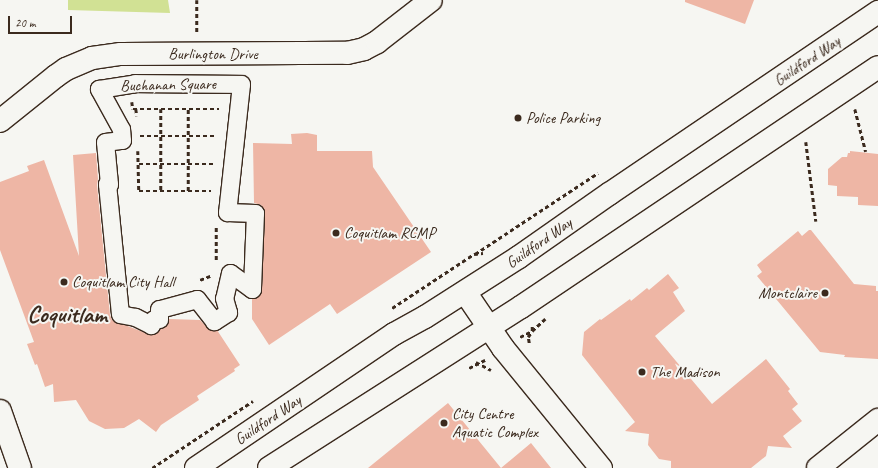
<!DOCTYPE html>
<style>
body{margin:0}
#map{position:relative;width:878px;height:468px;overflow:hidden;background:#f6f6f2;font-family:Caveat,sans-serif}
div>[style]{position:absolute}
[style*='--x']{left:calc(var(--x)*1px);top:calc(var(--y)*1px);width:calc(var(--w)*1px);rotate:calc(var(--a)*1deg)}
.green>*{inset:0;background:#d1e194}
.building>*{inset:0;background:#eeb6a5}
.path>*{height:2.5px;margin-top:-1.25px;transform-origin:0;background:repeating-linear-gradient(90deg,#3b2a1e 0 4px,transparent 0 7px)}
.roads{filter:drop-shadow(1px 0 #3b2a1e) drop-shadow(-1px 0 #3b2a1e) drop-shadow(0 1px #3b2a1e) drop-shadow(0 -1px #3b2a1e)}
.pedestrian>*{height:17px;margin:-8.5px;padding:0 8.5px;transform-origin:8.5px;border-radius:8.5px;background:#f6f6f2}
.minor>*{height:22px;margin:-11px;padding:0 11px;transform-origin:11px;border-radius:11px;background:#f6f6f2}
.secondary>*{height:22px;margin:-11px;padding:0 11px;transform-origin:11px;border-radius:11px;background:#f6f6f2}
.dots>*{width:11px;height:11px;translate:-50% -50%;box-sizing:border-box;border:2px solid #f6f6f2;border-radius:50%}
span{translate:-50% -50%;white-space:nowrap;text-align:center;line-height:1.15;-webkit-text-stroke:4px #f6f6f2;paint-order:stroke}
.street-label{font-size:16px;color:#3b2a1e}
.poi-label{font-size:16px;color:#3b2a1e}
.left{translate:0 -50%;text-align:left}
.right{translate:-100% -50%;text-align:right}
.town-label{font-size:24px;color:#3b2a1e;font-weight:700}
.scale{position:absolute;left:8px;top:16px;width:64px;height:18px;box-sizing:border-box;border:2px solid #3b2a1e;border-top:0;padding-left:5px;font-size:12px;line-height:14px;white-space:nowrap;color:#3b2a1e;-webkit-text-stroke:3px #f6f6f2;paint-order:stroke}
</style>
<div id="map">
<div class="green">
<i style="clip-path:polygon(68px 0,168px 0,170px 13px,68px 10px)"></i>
</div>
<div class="building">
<i style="clip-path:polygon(685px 0,754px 0,745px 24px,685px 2px)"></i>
<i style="clip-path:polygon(307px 133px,317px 135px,317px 151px,372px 151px,373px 167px,431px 252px,337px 314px,330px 304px,269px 345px,252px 319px,252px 299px,260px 295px,262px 289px,265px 213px,261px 205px,254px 203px,253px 143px,292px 144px,291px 134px)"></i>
<i style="clip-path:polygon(850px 151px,878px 154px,878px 206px,858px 205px,858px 197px,837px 196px,837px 186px,828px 185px,828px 169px,842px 157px,847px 157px,848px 153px,850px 153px)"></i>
<i style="clip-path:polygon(96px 153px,98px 179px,97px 185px,110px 315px,112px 320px,151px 335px,164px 327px,169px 319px,200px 320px,210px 330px,217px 330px,240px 365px,234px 369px,235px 371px,197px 396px,199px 400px,161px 425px,156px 432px,139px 419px,124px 428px,105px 429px,89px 421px,76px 400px,54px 402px,53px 384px,45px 387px,37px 364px,35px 365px,27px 344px,34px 342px,0 250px,0 182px,29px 171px,27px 166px,44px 160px,79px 256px,73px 155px)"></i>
<i style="clip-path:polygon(809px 230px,811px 230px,854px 284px,876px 286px,876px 291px,878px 291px,878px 359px,844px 357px,845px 355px,820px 352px,757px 276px,762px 272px,757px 265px,798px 231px,802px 236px)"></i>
<i style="clip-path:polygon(668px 274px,679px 288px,673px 292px,685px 311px,655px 336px,712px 404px,766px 359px,790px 389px,788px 391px,798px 404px,792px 409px,802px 421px,783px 436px,792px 448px,768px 446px,766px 456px,751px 468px,671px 468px,671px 461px,659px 459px,648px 445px,649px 434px,625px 431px,635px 422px,582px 355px,584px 332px,600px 319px,601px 320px,630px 299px,631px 301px,647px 288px,649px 290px)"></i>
<i style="clip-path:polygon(448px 403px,501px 468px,531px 443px,551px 468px,368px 468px)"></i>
</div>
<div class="path">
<i style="--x:197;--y:0;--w:32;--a:90"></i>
<i style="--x:132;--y:102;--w:7;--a:82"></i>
<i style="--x:133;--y:109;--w:86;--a:0"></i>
<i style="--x:136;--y:109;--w:7;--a:82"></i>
<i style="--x:161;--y:109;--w:81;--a:90"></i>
<i style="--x:855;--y:109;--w:44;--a:75.7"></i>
<i style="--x:140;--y:136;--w:77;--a:0"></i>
<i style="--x:806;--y:142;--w:80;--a:82.8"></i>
<i style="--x:138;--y:151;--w:40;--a:88.6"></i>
<i style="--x:139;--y:191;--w:72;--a:0"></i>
<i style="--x:139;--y:164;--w:75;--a:0"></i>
<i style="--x:188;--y:191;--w:82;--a:-90"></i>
<i style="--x:475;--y:254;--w:147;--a:-33.4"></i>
<i style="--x:216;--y:260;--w:33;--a:-90"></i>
<i style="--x:200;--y:280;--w:11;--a:-22"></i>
<i style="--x:392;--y:308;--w:98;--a:-33.4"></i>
<i style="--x:474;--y:254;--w:9;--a:-6"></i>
<i style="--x:520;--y:337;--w:13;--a:-27"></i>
<i style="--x:532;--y:331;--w:18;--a:-43"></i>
<i style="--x:529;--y:343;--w:6;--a:-99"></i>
<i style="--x:528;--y:337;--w:7;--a:-56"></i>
<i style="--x:532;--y:331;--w:5;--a:-90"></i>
<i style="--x:476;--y:362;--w:17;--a:28"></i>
<i style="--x:469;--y:368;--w:18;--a:-27"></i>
<i style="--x:152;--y:468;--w:121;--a:-33.6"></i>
</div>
<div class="roads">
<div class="pedestrian">
<i style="--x:135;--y:83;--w:106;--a:0.5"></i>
<i style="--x:241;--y:84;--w:129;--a:96.2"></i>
<i style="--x:227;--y:212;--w:28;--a:2"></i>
<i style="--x:255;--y:213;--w:76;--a:92.3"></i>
<i style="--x:252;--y:289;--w:27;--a:-144"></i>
<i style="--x:230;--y:273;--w:26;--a:103"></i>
<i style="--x:224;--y:298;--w:15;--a:74"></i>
<i style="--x:228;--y:312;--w:17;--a:147"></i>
<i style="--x:214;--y:321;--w:28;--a:-128"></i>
<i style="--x:197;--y:299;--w:39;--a:165"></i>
<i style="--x:159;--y:309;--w:10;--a:90"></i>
<i style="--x:159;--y:319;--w:5;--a:180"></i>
<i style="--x:154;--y:319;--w:7;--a:117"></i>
<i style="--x:151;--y:325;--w:18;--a:-153"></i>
<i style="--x:135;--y:317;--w:15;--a:-169"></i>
<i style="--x:120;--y:314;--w:131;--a:-95.7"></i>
<i style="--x:107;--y:184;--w:2;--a:0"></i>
<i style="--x:109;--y:184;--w:42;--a:-95.4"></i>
<i style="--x:105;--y:142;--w:17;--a:-7"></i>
<i style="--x:122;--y:140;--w:11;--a:-95"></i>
<i style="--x:121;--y:129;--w:46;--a:-118.8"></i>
<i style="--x:99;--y:89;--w:36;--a:-9"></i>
</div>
<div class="minor">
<i style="--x:0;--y:121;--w:72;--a:-38.8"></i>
<i style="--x:56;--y:76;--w:12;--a:-35"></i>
<i style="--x:66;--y:69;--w:28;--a:-23"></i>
<i style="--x:92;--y:58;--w:29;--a:-8"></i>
<i style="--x:121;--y:54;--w:226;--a:-0.3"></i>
<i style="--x:347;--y:53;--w:17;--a:-13"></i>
<i style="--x:364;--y:49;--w:15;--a:-28"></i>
<i style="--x:377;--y:42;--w:68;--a:-37.9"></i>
<i style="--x:465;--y:292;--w:68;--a:55.8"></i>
<i style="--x:503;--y:348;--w:155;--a:50.8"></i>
<i style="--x:818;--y:468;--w:77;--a:-38.7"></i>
</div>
<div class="secondary">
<i style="--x:0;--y:411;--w:60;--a:70.7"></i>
<i style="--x:196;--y:468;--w:239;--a:-34.1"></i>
<i style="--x:394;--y:334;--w:35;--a:-29"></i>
<i style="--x:425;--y:317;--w:112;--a:-32.6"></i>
<i style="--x:519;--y:257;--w:110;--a:-35"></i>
<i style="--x:609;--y:194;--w:325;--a:-34.1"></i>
<i style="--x:269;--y:468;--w:299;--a:-32.6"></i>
<i style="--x:521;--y:307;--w:430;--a:-33.9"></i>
</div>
</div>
<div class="dots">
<i style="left:518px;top:118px;background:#3b2a1e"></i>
<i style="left:336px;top:233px;background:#3b2a1e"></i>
<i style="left:64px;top:282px;background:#3b2a1e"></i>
<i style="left:825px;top:293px;background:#3b2a1e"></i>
<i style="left:642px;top:372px;background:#3b2a1e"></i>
<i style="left:444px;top:423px;background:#3b2a1e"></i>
</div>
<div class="street-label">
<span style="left:213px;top:54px">Burlington Drive</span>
<span style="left:807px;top:61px;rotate:-34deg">Guildford Way</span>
<span style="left:168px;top:85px;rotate:-1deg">Buchanan Square</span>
<span style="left:539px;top:243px;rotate:-35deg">Guildford Way</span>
<span style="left:268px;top:420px;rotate:-34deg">Guildford Way</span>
</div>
<div class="poi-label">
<span class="left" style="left:526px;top:118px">Police Parking</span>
<span class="left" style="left:344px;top:233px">Coquitlam RCMP</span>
<span class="left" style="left:72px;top:282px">Coquitlam City Hall</span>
<span class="right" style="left:817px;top:293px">Montclaire</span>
<span class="left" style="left:650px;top:372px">The Madison</span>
<span class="left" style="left:452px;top:423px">City Centre<br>Aquatic Complex</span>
</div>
<div class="town-label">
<span style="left:67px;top:315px">Coquitlam</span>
</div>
<div class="scale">20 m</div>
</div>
